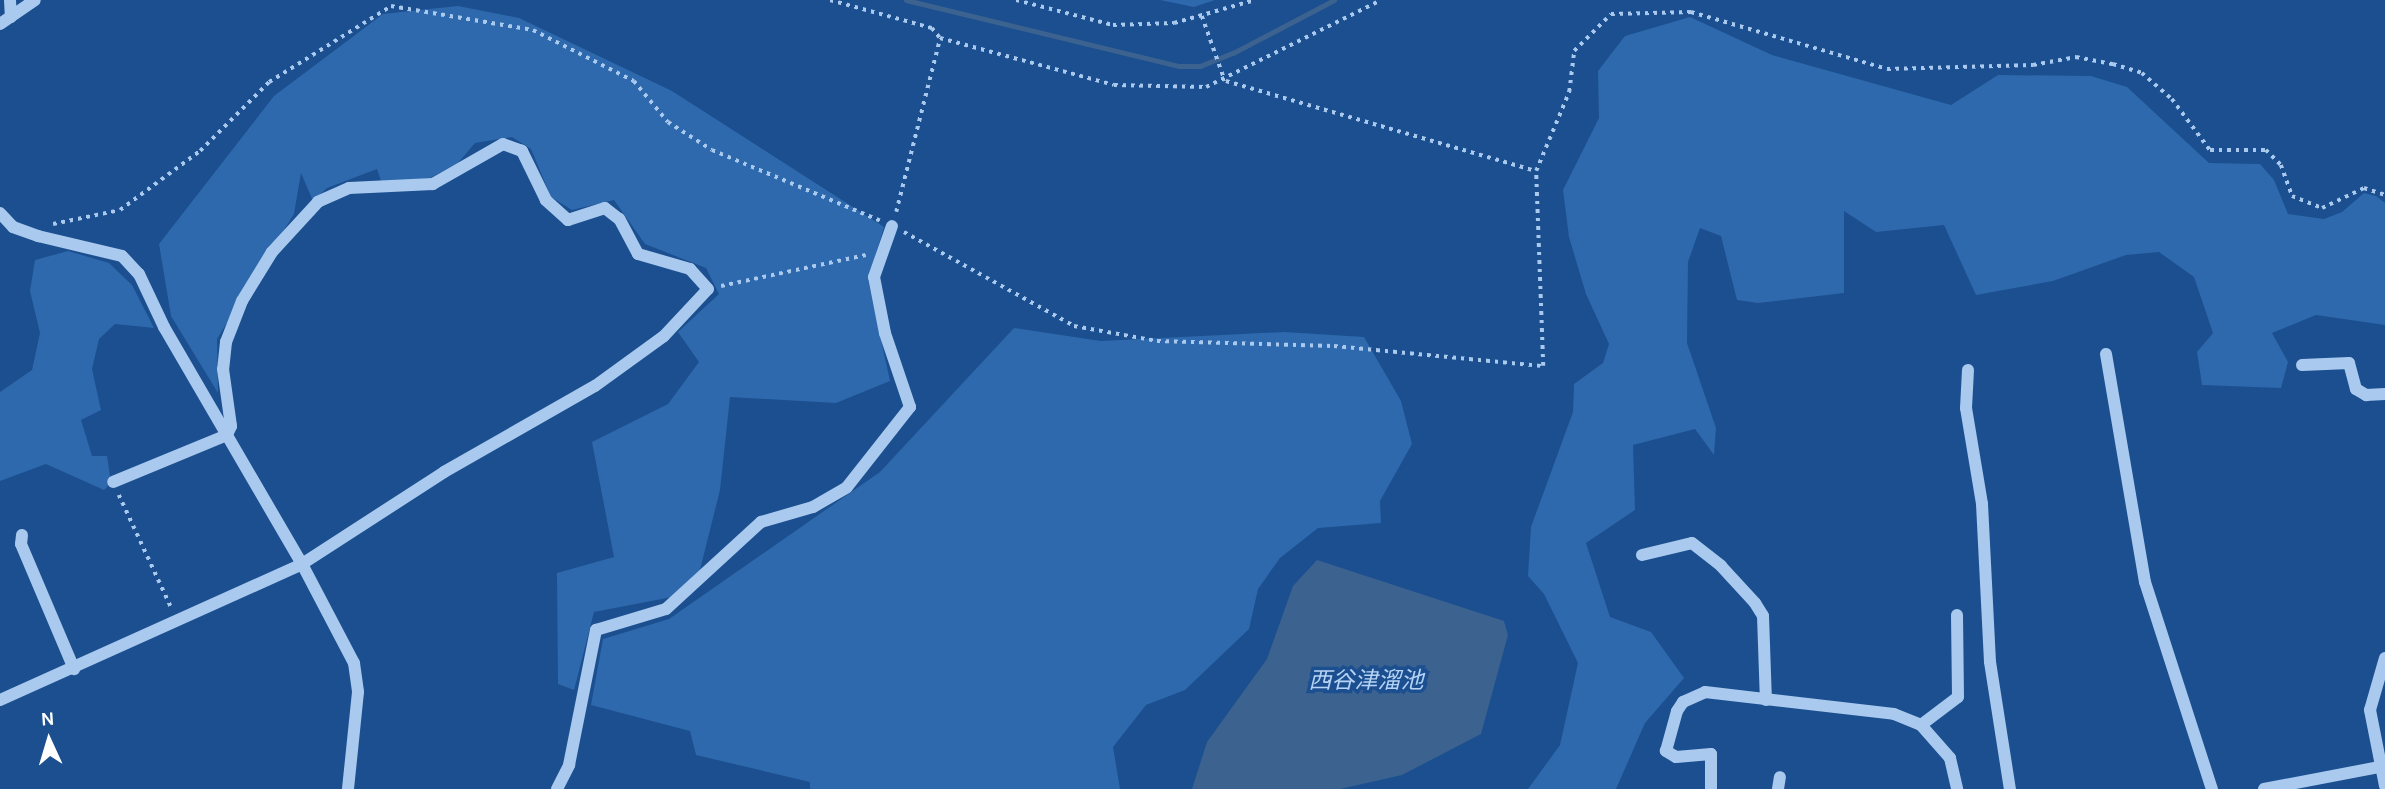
<!DOCTYPE html>
<meta charset="utf-8">
<style>
body{margin:0}
#map{position:relative;width:2385px;height:789px;overflow:hidden;background:#1b4f8f;font-family:Karla,"Noto Sans JP",sans-serif}
div>[style]{position:absolute}
[style*='--x']{left:calc(var(--x)*1px);top:calc(var(--y)*1px);width:calc(var(--w)*1px);rotate:calc(var(--a)*1deg)}
.green>*{inset:0;background:#2e69ad}
.water>*{inset:0;background:#3c6290}
.stream>*{height:5px;margin:-2.5px;padding:0 2.5px;transform-origin:2.5px;border-radius:2.5px;background:#3c6290}
.path>*{height:3.5px;margin-top:-1.75px;transform-origin:0;background:repeating-linear-gradient(90deg,#a9c9ee 0 3.5px,transparent 0 8.5px)}
.minor>*{height:12px;margin:-6px;padding:0 6px;transform-origin:6px;border-radius:6px;background:#a9c9ee}
span{translate:-50% -50%;white-space:nowrap;text-align:center;line-height:1.15;-webkit-text-stroke:7px #1b4f8f;paint-order:stroke}
.water-label{font-size:23px;color:#b5d3f5;font-style:italic}
.north{position:absolute;left:14px;top:705px;width:70px;height:70px;-webkit-text-stroke:5px #1b4f8f;paint-order:stroke;rotate:356deg;font-size:19px;font-weight:700;line-height:28px;text-align:center;color:#fff}
.north::after{content:'';display:block;margin:auto;width:24px;height:32px;background:#fff;clip-path:polygon(50% 0,100% 100%,50% 72%,0 100%)}
</style>
<div id="map">
<div class="green">
<i style="clip-path:polygon(1160px 0,1215px 0,1194px 7px)"></i>
<i style="clip-path:polygon(458px 6px,519px 18px,672px 91px,884px 227px,868px 280px,890px 381px,836px 403px,730px 397px,720px 490px,699px 574px,672px 597px,594px 612px,574px 690px,558px 684px,557px 573px,614px 557px,592px 442px,668px 404px,699px 362px,678px 332px,719px 294px,706px 268px,645px 244px,614px 200px,572px 210px,551px 197px,531px 149px,512px 137px,475px 143px,458px 163px,430px 178px,382px 184px,377px 169px,327px 188px,313px 201px,301px 173px,294px 214px,217px 339px,218px 393px,171px 316px,159px 244px,274px 96px,383px 14px)"></i>
<i style="clip-path:polygon(1690px 17px,1772px 55px,1951px 105px,1998px 75px,2091px 76px,2127px 87px,2209px 163px,2260px 164px,2274px 180px,2288px 214px,2324px 219px,2342px 212px,2364px 193px,2376px 196px,2385px 203px,2385px 325px,2316px 315px,2272px 333px,2288px 362px,2281px 388px,2202px 385px,2197px 352px,2213px 333px,2194px 277px,2159px 252px,2126px 255px,2053px 281px,1976px 295px,1944px 225px,1876px 232px,1844px 211px,1844px 293px,1758px 303px,1737px 300px,1721px 236px,1700px 228px,1688px 262px,1687px 343px,1716px 428px,1714px 455px,1695px 429px,1633px 445px,1635px 510px,1586px 543px,1610px 617px,1651px 632px,1684px 678px,1645px 723px,1616px 789px,1528px 789px,1560px 745px,1578px 663px,1544px 594px,1528px 576px,1531px 527px,1573px 412px,1574px 384px,1603px 363px,1609px 344px,1586px 294px,1569px 237px,1563px 190px,1599px 118px,1598px 71px,1625px 36px)"></i>
<i style="clip-path:polygon(68px 251px,109px 263px,132px 285px,154px 328px,115px 324px,99px 339px,92px 369px,101px 410px,81px 420px,92px 456px,107px 456px,111px 483px,104px 490px,46px 464px,0 481px,0 392px,32px 370px,40px 333px,30px 291px,35px 260px)"></i>
<i style="clip-path:polygon(1014px 328px,1101px 341px,1284px 332px,1364px 337px,1401px 401px,1412px 444px,1380px 501px,1381px 523px,1318px 528px,1280px 558px,1258px 589px,1249px 629px,1185px 690px,1146px 705px,1113px 747px,1120px 789px,810px 789px,810px 782px,696px 755px,690px 731px,591px 705px,603px 639px,669px 619px,880px 472px)"></i>
</div>
<div class="water">
<i style="clip-path:polygon(1317px 560px,1504px 621px,1508px 635px,1481px 734px,1402px 775px,1340px 789px,1192px 789px,1207px 742px,1267px 659px,1293px 586px)"></i>
</div>
<div class="stream">
<i style="--x:906;--y:0;--w:281;--a:13.6"></i>
<i style="--x:1179;--y:66;--w:21;--a:0"></i>
<i style="--x:1200;--y:66;--w:35;--a:-22"></i>
<i style="--x:1233;--y:53;--w:114;--a:-27.7"></i>
</div>
<div class="path">
<i style="--x:830;--y:0;--w:106;--a:15.4"></i>
<i style="--x:932;--y:28;--w:13;--a:51"></i>
<i style="--x:1016;--y:0;--w:100;--a:14.5"></i>
<i style="--x:1113;--y:25;--w:61;--a:-1.9"></i>
<i style="--x:1174;--y:23;--w:84;--a:-15.9"></i>
<i style="--x:1202;--y:16;--w:69;--a:70.5"></i>
<i style="--x:1226;--y:81;--w:323;--a:16.2"></i>
<i style="--x:896;--y:212;--w:179;--a:-75.8"></i>
<i style="--x:940;--y:38;--w:180;--a:15.1"></i>
<i style="--x:1114;--y:85;--w:92;--a:1.2"></i>
<i style="--x:1206;--y:87;--w:195;--a:-26.4"></i>
<i style="--x:53;--y:224;--w:68;--a:-11.8"></i>
<i style="--x:120;--y:210;--w:99;--a:-36.4"></i>
<i style="--x:200;--y:151;--w:98;--a:-45"></i>
<i style="--x:269;--y:82;--w:144;--a:-31.9"></i>
<i style="--x:391;--y:6;--w:144;--a:9.6"></i>
<i style="--x:533;--y:30;--w:113;--a:26.8"></i>
<i style="--x:634;--y:81;--w:53;--a:50.3"></i>
<i style="--x:668;--y:122;--w:52;--a:32.5"></i>
<i style="--x:712;--y:150;--w:183;--a:22.8"></i>
<i style="--x:904;--y:232;--w:194;--a:28.9"></i>
<i style="--x:1074;--y:326;--w:84;--a:10.2"></i>
<i style="--x:1157;--y:341;--w:177;--a:1.6"></i>
<i style="--x:1334;--y:346;--w:210;--a:5.5"></i>
<i style="--x:1543;--y:366;--w:195;--a:-92.1"></i>
<i style="--x:1536;--y:171;--w:86;--a:-67.3"></i>
<i style="--x:1569;--y:92;--w:41;--a:-83"></i>
<i style="--x:1574;--y:51;--w:52;--a:-45"></i>
<i style="--x:1611;--y:14;--w:80;--a:-1.4"></i>
<i style="--x:1691;--y:12;--w:204;--a:16.2"></i>
<i style="--x:1887;--y:69;--w:146;--a:-1.6"></i>
<i style="--x:2033;--y:65;--w:44;--a:-10.5"></i>
<i style="--x:2076;--y:57;--w:38;--a:11"></i>
<i style="--x:2113;--y:64;--w:30;--a:17"></i>
<i style="--x:2142;--y:73;--w:40;--a:41"></i>
<i style="--x:2172;--y:99;--w:64;--a:53.3"></i>
<i style="--x:2210;--y:150;--w:56;--a:0"></i>
<i style="--x:2266;--y:150;--w:21;--a:45"></i>
<i style="--x:2281;--y:165;--w:33;--a:70"></i>
<i style="--x:2292;--y:196;--w:32;--a:22"></i>
<i style="--x:2322;--y:208;--w:47;--a:-25.5"></i>
<i style="--x:2364;--y:188;--w:22;--a:18"></i>
<i style="--x:721;--y:286;--w:148;--a:-12.1"></i>
<i style="--x:119;--y:495;--w:126;--a:65.1"></i>
</div>
<div class="minor">
<i style="--x:10;--y:0;--w:17;--a:87"></i>
<i style="--x:0;--y:24;--w:42;--a:-34.4"></i>
<i style="--x:0;--y:213;--w:19;--a:47"></i>
<i style="--x:13;--y:227;--w:27;--a:20"></i>
<i style="--x:38;--y:236;--w:86;--a:13.4"></i>
<i style="--x:122;--y:256;--w:25;--a:47"></i>
<i style="--x:139;--y:274;--w:59;--a:64.7"></i>
<i style="--x:164;--y:327;--w:274;--a:59.8"></i>
<i style="--x:302;--y:564;--w:112;--a:62.3"></i>
<i style="--x:354;--y:663;--w:29;--a:82"></i>
<i style="--x:358;--y:692;--w:98;--a:95.9"></i>
<i style="--x:2106;--y:354;--w:231;--a:80.3"></i>
<i style="--x:2145;--y:582;--w:218;--a:72.1"></i>
<i style="--x:2302;--y:365;--w:47;--a:-2.4"></i>
<i style="--x:2349;--y:363;--w:27;--a:75"></i>
<i style="--x:2356;--y:389;--w:12;--a:31"></i>
<i style="--x:2366;--y:395;--w:19;--a:-3"></i>
<i style="--x:1968;--y:370;--w:38;--a:93"></i>
<i style="--x:1966;--y:408;--w:97;--a:80.5"></i>
<i style="--x:1982;--y:504;--w:158;--a:87.1"></i>
<i style="--x:1990;--y:662;--w:129;--a:81.1"></i>
<i style="--x:22;--y:535;--w:9;--a:96"></i>
<i style="--x:21;--y:544;--w:136;--a:67"></i>
<i style="--x:1642;--y:555;--w:51;--a:-13.5"></i>
<i style="--x:1692;--y:543;--w:37;--a:38"></i>
<i style="--x:1721;--y:566;--w:50;--a:47.4"></i>
<i style="--x:1755;--y:603;--w:15;--a:58"></i>
<i style="--x:1763;--y:616;--w:84;--a:88"></i>
<i style="--x:2385;--y:658;--w:54;--a:106.1"></i>
<i style="--x:2370;--y:710;--w:77;--a:78.8"></i>
<i style="--x:0;--y:700;--w:331;--a:-24.2"></i>
<i style="--x:302;--y:564;--w:169;--a:-32.9"></i>
<i style="--x:444;--y:472;--w:174;--a:-29.7"></i>
<i style="--x:595;--y:386;--w:85;--a:-35.9"></i>
<i style="--x:664;--y:336;--w:64;--a:-46.9"></i>
<i style="--x:708;--y:289;--w:27;--a:-132"></i>
<i style="--x:690;--y:269;--w:54;--a:-163.9"></i>
<i style="--x:638;--y:254;--w:40;--a:-118"></i>
<i style="--x:619;--y:219;--w:18;--a:-142"></i>
<i style="--x:605;--y:208;--w:39;--a:162"></i>
<i style="--x:568;--y:220;--w:30;--a:-138"></i>
<i style="--x:546;--y:200;--w:55;--a:-116.1"></i>
<i style="--x:522;--y:151;--w:20;--a:-160"></i>
<i style="--x:503;--y:144;--w:81;--a:150.3"></i>
<i style="--x:433;--y:184;--w:84;--a:177.3"></i>
<i style="--x:349;--y:188;--w:34;--a:156"></i>
<i style="--x:318;--y:202;--w:68;--a:132.6"></i>
<i style="--x:272;--y:252;--w:57;--a:121.5"></i>
<i style="--x:242;--y:301;--w:44;--a:111.3"></i>
<i style="--x:226;--y:342;--w:27;--a:96"></i>
<i style="--x:223;--y:369;--w:58;--a:82"></i>
<i style="--x:231;--y:426;--w:10;--a:114"></i>
<i style="--x:227;--y:435;--w:123;--a:157.6"></i>
<i style="--x:1921;--y:725;--w:46;--a:-37.1"></i>
<i style="--x:1958;--y:697;--w:82;--a:-90.7"></i>
<i style="--x:557;--y:789;--w:27;--a:-63"></i>
<i style="--x:569;--y:765;--w:138;--a:-78.7"></i>
<i style="--x:596;--y:630;--w:73;--a:-16.7"></i>
<i style="--x:666;--y:609;--w:129;--a:-42.5"></i>
<i style="--x:761;--y:522;--w:54;--a:-16.1"></i>
<i style="--x:813;--y:507;--w:39;--a:-30"></i>
<i style="--x:847;--y:487;--w:102;--a:-51.8"></i>
<i style="--x:910;--y:407;--w:78;--a:-108.7"></i>
<i style="--x:885;--y:333;--w:57;--a:-101.1"></i>
<i style="--x:874;--y:277;--w:54;--a:-70.6"></i>
<i style="--x:1711;--y:789;--w:35;--a:-90"></i>
<i style="--x:1711;--y:754;--w:35;--a:175"></i>
<i style="--x:1676;--y:757;--w:12;--a:-149"></i>
<i style="--x:1666;--y:751;--w:41;--a:-74.6"></i>
<i style="--x:1677;--y:711;--w:11;--a:-56"></i>
<i style="--x:1683;--y:702;--w:24;--a:-24"></i>
<i style="--x:1705;--y:692;--w:190;--a:6.6"></i>
<i style="--x:1894;--y:714;--w:29;--a:22"></i>
<i style="--x:1921;--y:725;--w:44;--a:48.7"></i>
<i style="--x:1950;--y:758;--w:32;--a:77"></i>
<i style="--x:1778;--y:789;--w:12;--a:-81"></i>
<i style="--x:2264;--y:789;--w:123;--a:-10.8"></i>
</div>
<div class="water-label">
<span style="left:1366px;top:681px">西谷津溜池</span>
</div>
<div class="north">N</div>
</div>
